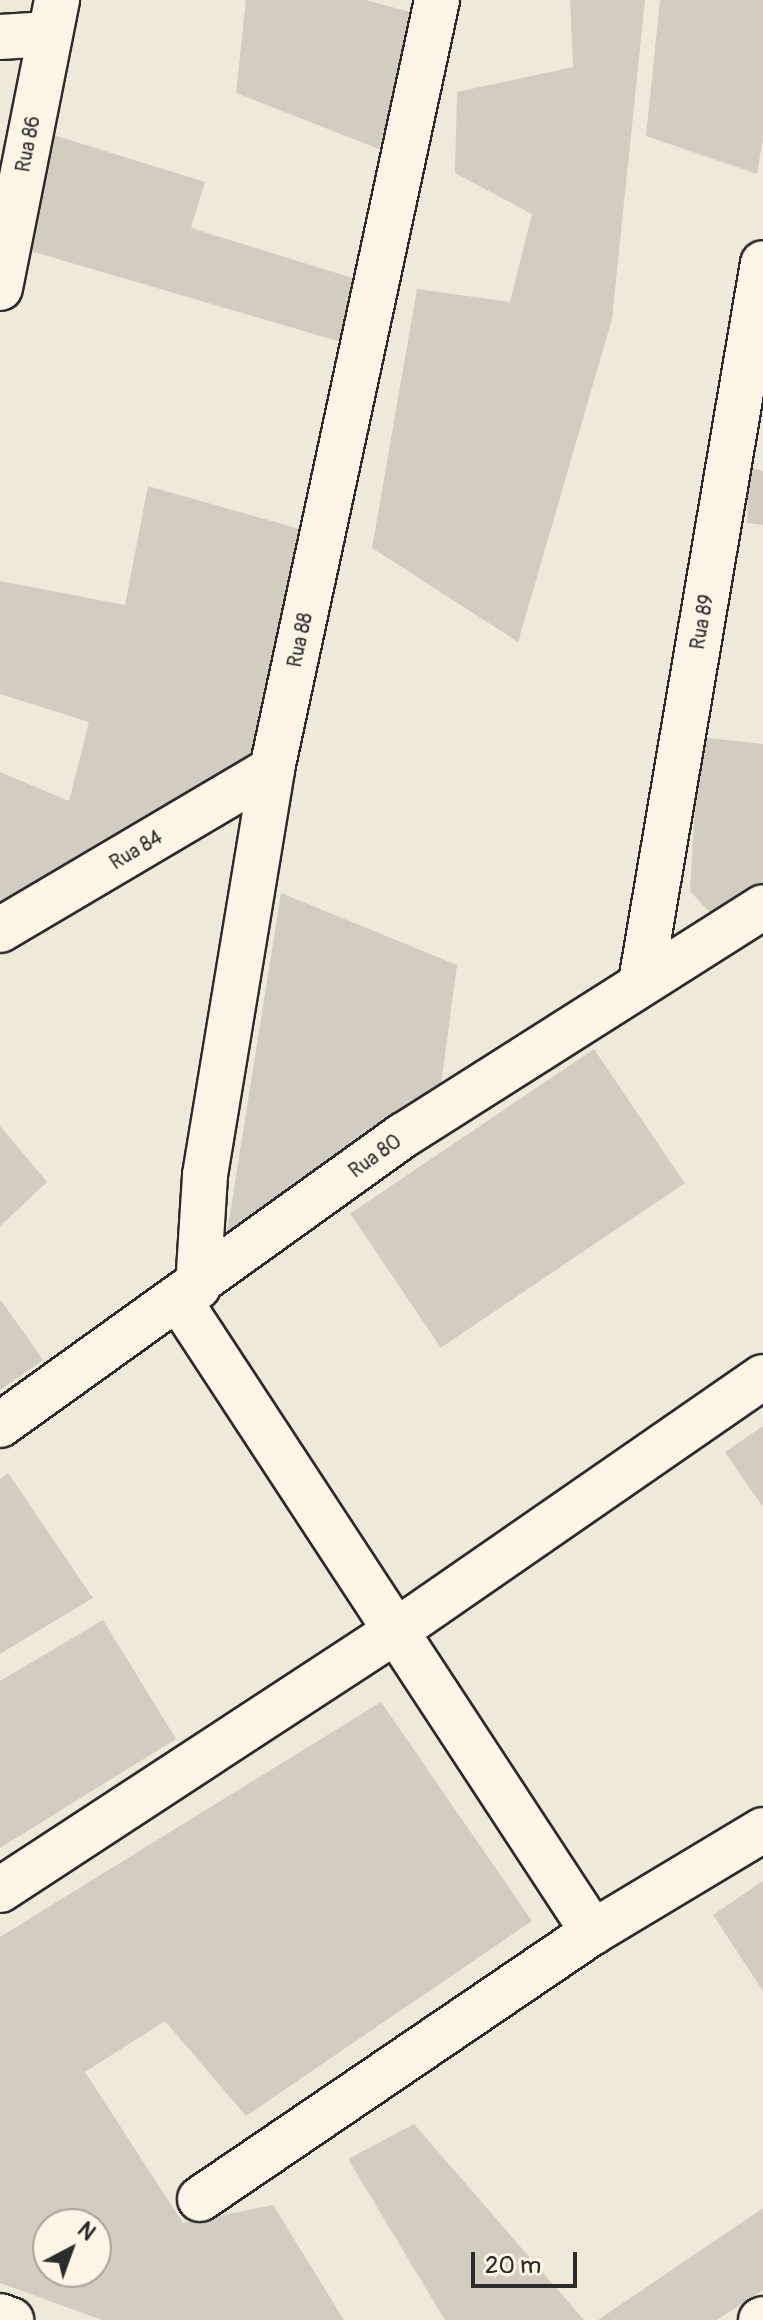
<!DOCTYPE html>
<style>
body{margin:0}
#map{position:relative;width:763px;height:2320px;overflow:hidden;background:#efe9da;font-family:Pangolin,sans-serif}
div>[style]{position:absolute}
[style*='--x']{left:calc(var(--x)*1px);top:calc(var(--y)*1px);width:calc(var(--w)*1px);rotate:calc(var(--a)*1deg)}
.green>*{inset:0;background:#d2cdc0;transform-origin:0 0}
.roads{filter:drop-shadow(2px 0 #2b2b2b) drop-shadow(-2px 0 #2b2b2b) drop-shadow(0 2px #2b2b2b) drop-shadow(0 -2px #2b2b2b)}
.minor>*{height:44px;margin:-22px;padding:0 22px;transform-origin:22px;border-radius:22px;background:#fcf5e5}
.major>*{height:44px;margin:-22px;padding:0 22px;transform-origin:22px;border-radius:22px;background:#fcf5e5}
span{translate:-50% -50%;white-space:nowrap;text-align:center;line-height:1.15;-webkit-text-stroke:6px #fcf5e5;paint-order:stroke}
.street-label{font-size:20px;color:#2b2b2b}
.north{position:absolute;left:32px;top:2208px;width:80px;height:80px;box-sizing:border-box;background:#fcf5e5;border:2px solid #a8a49b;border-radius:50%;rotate:41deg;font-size:22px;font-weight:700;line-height:32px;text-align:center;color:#2b2b2b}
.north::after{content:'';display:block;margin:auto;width:28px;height:36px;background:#2b2b2b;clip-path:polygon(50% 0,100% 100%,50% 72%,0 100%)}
.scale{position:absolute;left:471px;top:2252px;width:106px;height:36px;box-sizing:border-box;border:4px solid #2b2b2b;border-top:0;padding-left:10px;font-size:24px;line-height:28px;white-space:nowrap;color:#2b2b2b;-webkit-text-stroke:6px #fcf5e5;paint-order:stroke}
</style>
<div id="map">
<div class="green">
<i style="clip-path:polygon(246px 0,366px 0,417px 14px,379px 149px,236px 93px)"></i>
<i style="clip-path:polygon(570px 0,645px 0,612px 319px,518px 642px,372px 548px,417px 289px,510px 302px,532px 214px,455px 173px,457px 92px,573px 67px)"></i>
<i style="clip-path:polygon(660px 0,763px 0,763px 138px,757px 174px,646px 136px)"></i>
<i style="clip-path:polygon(44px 132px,205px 182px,191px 228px,359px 280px,341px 342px,27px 250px)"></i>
<i style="clip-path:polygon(749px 467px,763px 471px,763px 525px,747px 523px)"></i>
<i style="clip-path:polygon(148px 486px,303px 530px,254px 764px,0 914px,0 772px,69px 801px,89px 722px,0 694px,0 581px,125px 605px)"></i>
<i style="clip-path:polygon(699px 737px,763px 744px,763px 885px,713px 916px,690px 891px)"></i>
<i style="clip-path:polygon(281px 893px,457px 965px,441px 1085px,225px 1245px)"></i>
<i style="left:594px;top:1049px;width:162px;height:294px;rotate:56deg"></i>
<i style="clip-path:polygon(0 1126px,47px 1182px,0 1226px)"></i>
<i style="clip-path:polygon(0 1299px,43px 1360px,0 1390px)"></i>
<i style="clip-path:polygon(763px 1426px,763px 1507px,725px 1452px)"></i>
<i style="clip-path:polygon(8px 1473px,93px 1598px,0 1654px,0 1479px)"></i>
<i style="clip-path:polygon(103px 1620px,176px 1739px,0 1848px,0 1681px)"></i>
<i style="clip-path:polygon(evenodd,381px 1702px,532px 1921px,246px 2116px,165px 2021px,85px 2072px,183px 2223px,273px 2205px,344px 2320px,102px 2320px,0 2283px,0 1937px,381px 1702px,48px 2224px,96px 2224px,96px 2272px,48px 2272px,48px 2224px)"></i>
<i style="clip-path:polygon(763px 1881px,763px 1991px,713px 1915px)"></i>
<i style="clip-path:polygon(414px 2124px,584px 2320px,445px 2320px,348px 2159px)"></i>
<i style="clip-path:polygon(763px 2208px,763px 2290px,717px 2320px,598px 2320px)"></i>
</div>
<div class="roads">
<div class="minor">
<i style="--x:0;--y:37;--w:49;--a:-3.5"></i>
<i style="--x:0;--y:288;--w:294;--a:-78.8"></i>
<i style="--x:0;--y:930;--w:316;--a:-30.6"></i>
<i style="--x:641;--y:982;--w:729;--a:-80.37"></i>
<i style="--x:198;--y:1287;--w:112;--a:-86.4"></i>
<i style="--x:205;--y:1175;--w:411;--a:-80.6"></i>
<i style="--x:272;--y:769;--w:787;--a:-77.89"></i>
<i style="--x:179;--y:1300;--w:756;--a:56.77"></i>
<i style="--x:0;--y:1425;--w:497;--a:-35.7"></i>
<i style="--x:404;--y:1135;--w:425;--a:-32.4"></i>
<i style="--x:0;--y:1890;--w:473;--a:-33.2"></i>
<i style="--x:396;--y:1631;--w:446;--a:-34.7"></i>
<i style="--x:200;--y:2199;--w:475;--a:-34.2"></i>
<i style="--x:593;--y:1932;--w:198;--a:-31"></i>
<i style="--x:0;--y:2316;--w:12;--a:20"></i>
</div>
<div class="major">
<i style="--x:761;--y:2320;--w:2;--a:-27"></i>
</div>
</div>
<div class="street-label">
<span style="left:28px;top:144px;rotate:-79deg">Rua 86</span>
<span style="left:702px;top:622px;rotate:-80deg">Rua 89</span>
<span style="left:300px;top:640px;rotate:-78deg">Rua 88</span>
<span style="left:136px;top:850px;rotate:-31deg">Rua 84</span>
<span style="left:375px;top:1156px;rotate:-36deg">Rua 80</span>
</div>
<div class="north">N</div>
<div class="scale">20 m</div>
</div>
